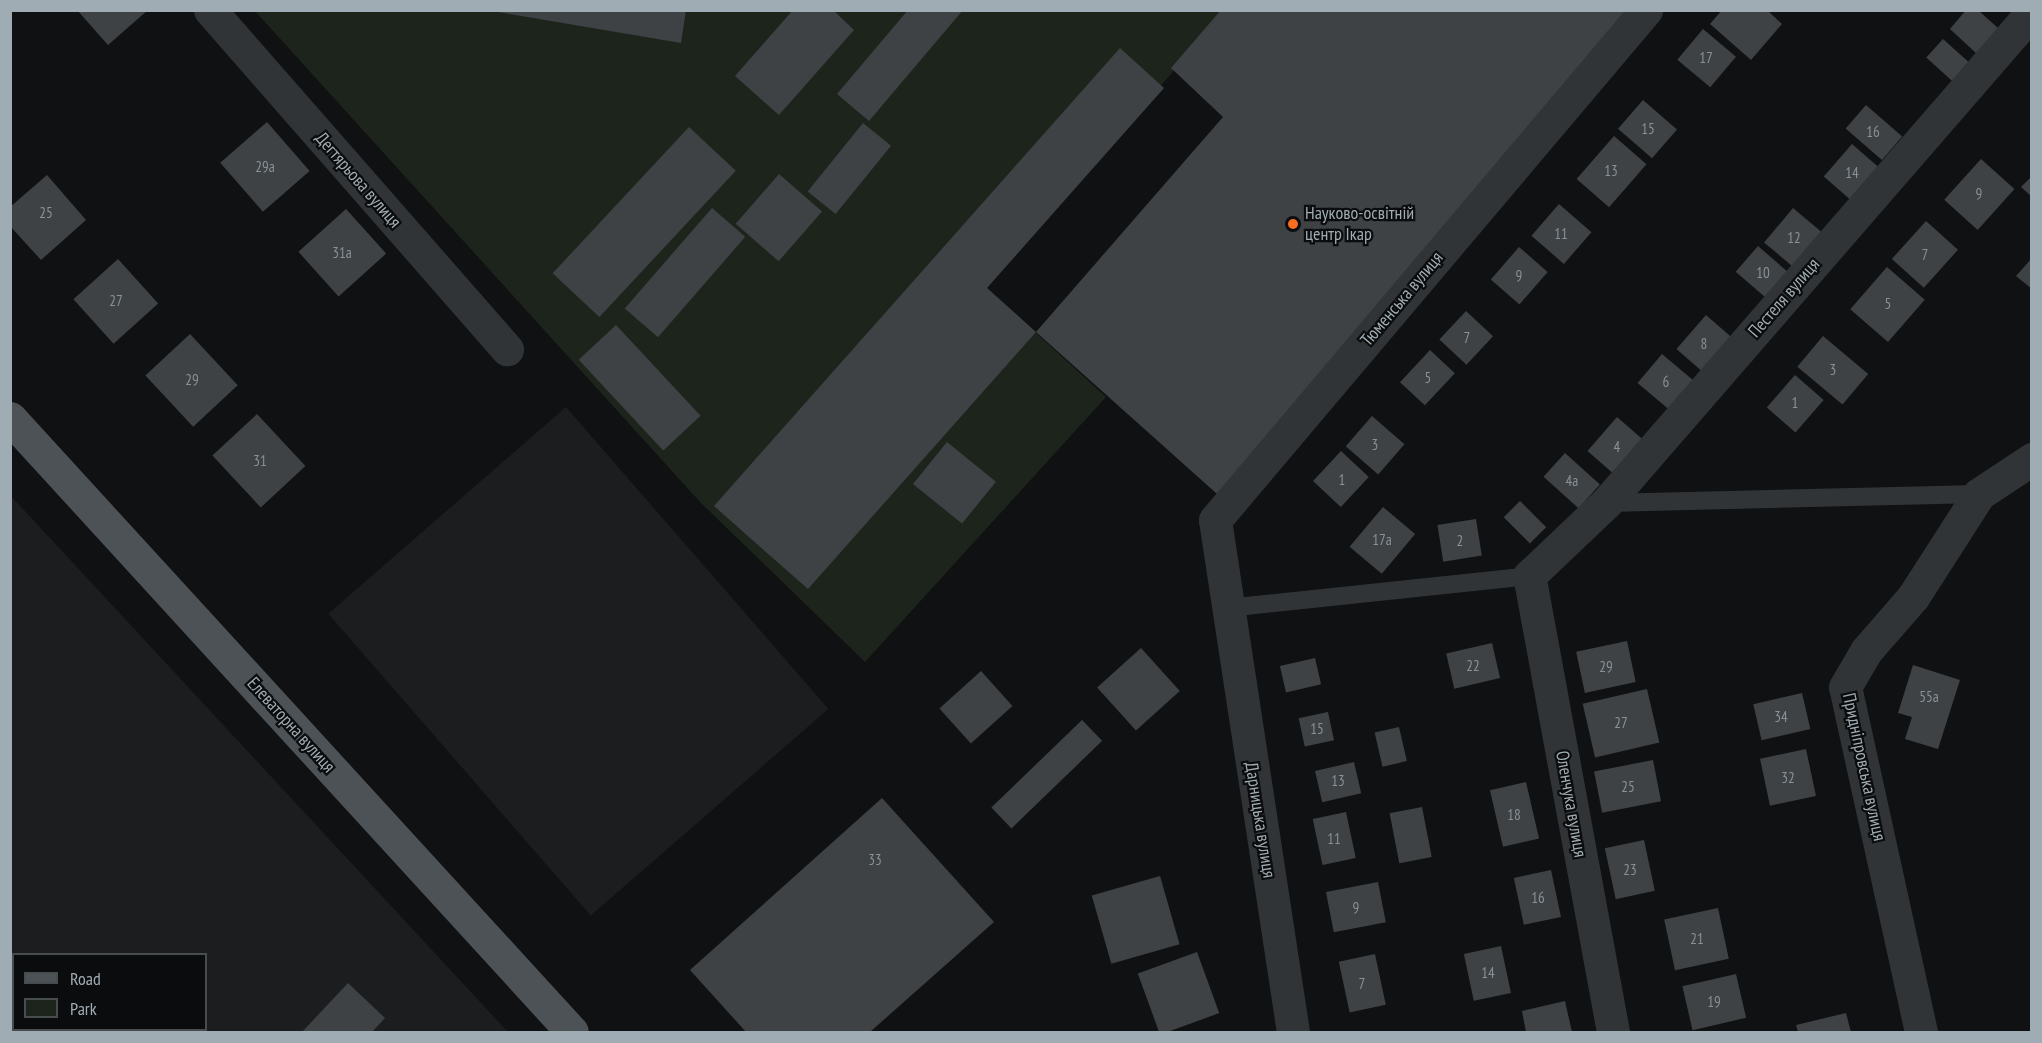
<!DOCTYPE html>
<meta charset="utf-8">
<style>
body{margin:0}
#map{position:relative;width:2042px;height:1043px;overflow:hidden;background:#101112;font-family:"PT Sans Narrow",sans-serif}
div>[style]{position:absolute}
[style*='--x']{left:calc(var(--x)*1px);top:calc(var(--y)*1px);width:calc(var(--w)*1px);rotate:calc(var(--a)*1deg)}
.built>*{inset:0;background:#1c1d1f;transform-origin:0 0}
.green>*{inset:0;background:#1d241c}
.building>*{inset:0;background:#3e4245;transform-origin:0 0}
.lane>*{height:18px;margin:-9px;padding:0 9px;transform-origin:9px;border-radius:9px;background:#313437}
.street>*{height:33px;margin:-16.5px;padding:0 16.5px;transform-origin:16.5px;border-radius:16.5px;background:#313437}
.primary>*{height:33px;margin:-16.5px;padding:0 16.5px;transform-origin:16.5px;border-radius:16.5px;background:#4d5256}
.dots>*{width:16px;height:16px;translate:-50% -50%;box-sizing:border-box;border:3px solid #0b0c0d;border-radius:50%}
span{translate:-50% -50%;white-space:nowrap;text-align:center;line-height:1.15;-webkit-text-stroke:4.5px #0b0c0d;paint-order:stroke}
.number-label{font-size:15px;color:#889298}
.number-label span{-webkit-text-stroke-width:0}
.street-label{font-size:18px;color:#a0acb3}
.poi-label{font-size:18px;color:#a0acb3}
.left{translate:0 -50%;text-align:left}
.frame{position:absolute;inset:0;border:12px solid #a0acb3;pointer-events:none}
.legend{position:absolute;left:12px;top:953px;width:195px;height:78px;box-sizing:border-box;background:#0b0c0d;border:2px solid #474c4f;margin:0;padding:8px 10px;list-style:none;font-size:18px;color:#a0acb3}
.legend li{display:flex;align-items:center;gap:12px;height:30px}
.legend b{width:30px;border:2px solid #474c4f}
</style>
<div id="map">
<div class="built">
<i style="left:566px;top:407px;width:400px;height:315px;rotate:49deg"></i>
<i style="clip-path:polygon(evenodd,11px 496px,508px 1032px,11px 1032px,11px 496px,14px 954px,206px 954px,206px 1030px,14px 1030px,14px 954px)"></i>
</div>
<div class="green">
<i style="clip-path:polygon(255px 11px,1225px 11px,987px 288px,1106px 397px,865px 662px,700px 502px)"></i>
</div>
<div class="building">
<i style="clip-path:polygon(77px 10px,148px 10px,108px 45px)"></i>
<i style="clip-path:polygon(486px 10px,686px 10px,681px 43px)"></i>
<i style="clip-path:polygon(793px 10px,833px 10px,854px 30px,779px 115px,735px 76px)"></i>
<i style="clip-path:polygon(908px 10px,963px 10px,869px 121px,837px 94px)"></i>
<i style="clip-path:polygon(1221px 10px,1635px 10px,1226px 502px,1036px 332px,1223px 117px,1171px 68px)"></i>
<i style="clip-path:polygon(1722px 10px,1767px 10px,1782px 24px,1751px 60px,1710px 24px)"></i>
<i style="clip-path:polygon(1966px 10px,1978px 10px,1999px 29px,1977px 54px,1950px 29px)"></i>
<i style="left:1703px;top:29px;width:43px;height:40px;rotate:40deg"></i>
<i style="left:1943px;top:39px;width:36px;height:25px;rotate:42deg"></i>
<i style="clip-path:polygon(1120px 48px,1164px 88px,987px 288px,1036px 332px,808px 589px,714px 506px)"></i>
<i style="left:1643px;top:100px;width:45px;height:38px;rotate:41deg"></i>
<i style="left:1866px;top:105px;width:48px;height:31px;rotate:41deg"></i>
<i style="left:267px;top:122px;width:65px;height:62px;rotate:49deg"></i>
<i style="left:863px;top:123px;width:36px;height:88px;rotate:39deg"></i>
<i style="left:689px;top:127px;width:64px;height:200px;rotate:43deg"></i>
<i style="left:1614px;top:136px;width:43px;height:57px;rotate:41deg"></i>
<i style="left:1852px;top:144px;width:38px;height:43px;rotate:41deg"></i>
<i style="left:1981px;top:159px;width:45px;height:55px;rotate:42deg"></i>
<i style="left:779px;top:174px;width:57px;height:66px;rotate:41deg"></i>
<i style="clip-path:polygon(47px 175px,86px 220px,41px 260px,10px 226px,10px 207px)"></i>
<i style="clip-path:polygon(2032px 176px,2032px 197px,2021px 187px)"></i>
<i style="left:1559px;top:204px;width:43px;height:42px;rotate:41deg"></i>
<i style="left:712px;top:208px;width:44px;height:133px;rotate:41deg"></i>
<i style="left:1793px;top:208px;width:40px;height:45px;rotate:40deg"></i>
<i style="left:346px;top:209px;width:60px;height:64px;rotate:48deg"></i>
<i style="left:1926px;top:221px;width:43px;height:51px;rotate:42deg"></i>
<i style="left:1758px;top:246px;width:43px;height:34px;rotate:41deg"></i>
<i style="left:1519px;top:247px;width:38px;height:43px;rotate:41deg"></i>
<i style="clip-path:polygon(2032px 258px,2032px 289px,2016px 276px)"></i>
<i style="left:118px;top:259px;width:60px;height:60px;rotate:48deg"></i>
<i style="left:1887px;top:267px;width:50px;height:56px;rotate:41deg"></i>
<i style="left:1466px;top:311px;width:37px;height:39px;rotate:43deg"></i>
<i style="left:1706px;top:315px;width:35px;height:45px;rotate:41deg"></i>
<i style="left:616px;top:325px;width:124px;height:51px;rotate:47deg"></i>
<i style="left:190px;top:334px;width:70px;height:61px;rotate:47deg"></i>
<i style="left:1823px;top:336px;width:59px;height:40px;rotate:40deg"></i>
<i style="left:1430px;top:350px;width:34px;height:44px;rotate:43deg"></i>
<i style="left:1662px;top:354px;width:43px;height:38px;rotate:40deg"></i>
<i style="left:1795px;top:375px;width:38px;height:43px;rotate:41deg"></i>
<i style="left:257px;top:414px;width:71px;height:61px;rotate:47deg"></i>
<i style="left:1372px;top:416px;width:43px;height:40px;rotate:41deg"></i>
<i style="left:1617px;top:417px;width:40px;height:45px;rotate:41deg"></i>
<i style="left:947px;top:442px;width:63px;height:54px;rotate:39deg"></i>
<i style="left:1341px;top:451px;width:38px;height:41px;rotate:43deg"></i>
<i style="left:1565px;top:453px;width:47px;height:32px;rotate:42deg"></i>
<i style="left:1520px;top:501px;width:37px;height:23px;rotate:45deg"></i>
<i style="left:1383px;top:507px;width:42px;height:52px;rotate:40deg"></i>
<i style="left:1476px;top:519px;width:37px;height:39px;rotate:81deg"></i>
<i style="left:1627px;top:641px;width:42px;height:52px;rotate:78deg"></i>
<i style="left:1492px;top:643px;width:36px;height:47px;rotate:77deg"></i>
<i style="left:1141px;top:648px;width:58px;height:59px;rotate:48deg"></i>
<i style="left:1315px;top:658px;width:27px;height:36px;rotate:77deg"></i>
<i style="clip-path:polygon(1913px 665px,1960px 680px,1938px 749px,1905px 739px,1912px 717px,1898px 713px)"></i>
<i style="left:981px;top:671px;width:47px;height:56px;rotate:48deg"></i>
<i style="left:1647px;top:689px;width:55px;height:66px;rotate:77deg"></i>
<i style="left:1802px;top:693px;width:37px;height:50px;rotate:77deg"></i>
<i style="left:1328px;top:712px;width:29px;height:30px;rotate:78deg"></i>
<i style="left:1082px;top:720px;width:29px;height:126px;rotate:46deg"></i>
<i style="left:1399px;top:727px;width:35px;height:25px;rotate:77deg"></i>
<i style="left:1806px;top:749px;width:48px;height:47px;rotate:78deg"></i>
<i style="left:1653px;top:760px;width:42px;height:60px;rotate:79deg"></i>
<i style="left:1354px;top:762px;width:32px;height:40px;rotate:77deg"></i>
<i style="left:1526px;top:782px;width:58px;height:37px;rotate:77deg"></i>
<i style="clip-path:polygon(882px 798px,994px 922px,870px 1032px,746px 1032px,690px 970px)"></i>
<i style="left:1422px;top:807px;width:51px;height:33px;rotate:79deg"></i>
<i style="left:1346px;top:812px;width:47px;height:34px;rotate:78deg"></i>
<i style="left:1644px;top:840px;width:52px;height:40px;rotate:78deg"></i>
<i style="left:1551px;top:870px;width:48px;height:38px;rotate:78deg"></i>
<i style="left:1160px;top:876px;width:71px;height:71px;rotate:74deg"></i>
<i style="left:1378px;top:882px;width:41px;height:53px;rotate:79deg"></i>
<i style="left:1718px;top:908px;width:52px;height:55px;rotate:78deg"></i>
<i style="left:1501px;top:946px;width:48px;height:38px;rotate:78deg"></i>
<i style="left:1197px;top:952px;width:65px;height:63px;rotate:70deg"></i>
<i style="left:1375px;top:954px;width:52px;height:37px;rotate:78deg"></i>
<i style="left:1736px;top:974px;width:45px;height:55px;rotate:77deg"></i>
<i style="clip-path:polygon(348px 983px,385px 1018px,372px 1032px,302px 1032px)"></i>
<i style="clip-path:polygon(1565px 1001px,1572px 1032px,1526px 1032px,1522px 1011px)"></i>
<i style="clip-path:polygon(1846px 1013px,1851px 1032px,1798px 1032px,1796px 1025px)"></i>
</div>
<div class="lane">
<i style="--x:1606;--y:503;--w:373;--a:-1.4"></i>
<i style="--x:1227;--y:608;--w:304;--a:-6"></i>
</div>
<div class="street">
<i style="--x:210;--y:10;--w:451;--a:48.8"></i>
<i style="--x:1293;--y:1032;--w:518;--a:-98.66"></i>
<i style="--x:1215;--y:520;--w:668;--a:-49.8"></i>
<i style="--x:1613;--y:1032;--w:464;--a:-100.4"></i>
<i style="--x:1529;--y:576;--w:106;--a:-43.5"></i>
<i style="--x:1606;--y:503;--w:650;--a:-49.05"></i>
<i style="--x:1921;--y:1032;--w:353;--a:-102.4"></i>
<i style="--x:1845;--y:687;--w:42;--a:-59.7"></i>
<i style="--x:1866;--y:651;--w:72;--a:-49"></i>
<i style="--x:1913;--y:597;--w:122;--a:-57.3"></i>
<i style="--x:1979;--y:494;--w:64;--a:-33.4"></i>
</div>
<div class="primary">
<i style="--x:10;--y:418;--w:832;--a:47.53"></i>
</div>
<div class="dots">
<i style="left:1293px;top:224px;background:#fa6c1f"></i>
</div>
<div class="number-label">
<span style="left:1706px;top:58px">17</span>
<span style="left:1648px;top:129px">15</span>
<span style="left:1873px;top:132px">16</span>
<span style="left:265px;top:167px">29а</span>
<span style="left:1611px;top:171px">13</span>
<span style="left:1852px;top:173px">14</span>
<span style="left:1979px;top:194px">9</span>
<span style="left:46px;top:213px">25</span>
<span style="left:1561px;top:234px">11</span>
<span style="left:1794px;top:238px">12</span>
<span style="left:342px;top:253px">31а</span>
<span style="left:1925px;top:255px">7</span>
<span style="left:1763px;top:273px">10</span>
<span style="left:1519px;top:276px">9</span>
<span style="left:116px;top:301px">27</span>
<span style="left:1888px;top:304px">5</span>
<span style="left:1467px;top:338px">7</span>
<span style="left:1704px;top:344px">8</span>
<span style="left:1833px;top:370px">3</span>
<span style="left:1428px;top:378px">5</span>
<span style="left:192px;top:380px">29</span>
<span style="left:1666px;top:382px">6</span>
<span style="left:1795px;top:403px">1</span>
<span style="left:1375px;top:445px">3</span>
<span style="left:1617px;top:447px">4</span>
<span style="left:260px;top:461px">31</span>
<span style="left:1342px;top:480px">1</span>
<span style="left:1572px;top:481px">4а</span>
<span style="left:1382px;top:540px">17а</span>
<span style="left:1460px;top:541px">2</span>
<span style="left:1473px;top:666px">22</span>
<span style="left:1606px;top:667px">29</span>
<span style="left:1929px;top:697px">55а</span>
<span style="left:1781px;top:717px">34</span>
<span style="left:1621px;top:723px">27</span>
<span style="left:1317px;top:729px">15</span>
<span style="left:1788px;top:778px">32</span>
<span style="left:1338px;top:781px">13</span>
<span style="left:1628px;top:787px">25</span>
<span style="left:1514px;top:815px">18</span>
<span style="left:1334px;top:839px">11</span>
<span style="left:875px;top:860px">33</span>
<span style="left:1630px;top:870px">23</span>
<span style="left:1538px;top:898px">16</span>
<span style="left:1356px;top:908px">9</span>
<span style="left:1697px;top:939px">21</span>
<span style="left:1488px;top:973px">14</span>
<span style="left:1362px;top:984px">7</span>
<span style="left:1714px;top:1002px">19</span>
</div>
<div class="street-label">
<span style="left:358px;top:180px;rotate:49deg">Дегтярьова вулиця</span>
<span style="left:1784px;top:298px;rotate:-49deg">Пестеля вулиця</span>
<span style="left:1402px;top:299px;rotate:-50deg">Тюменська вулиця</span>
<span style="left:291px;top:725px;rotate:48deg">Елеваторна вулиця</span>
<span style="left:1864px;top:767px;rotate:78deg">Придніпровська вулиця</span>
<span style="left:1571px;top:804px;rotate:80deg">Оленчука вулиця</span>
<span style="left:1260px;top:820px;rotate:81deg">Дарницька вулиця</span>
</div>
<div class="poi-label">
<span class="left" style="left:1305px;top:224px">Науково-освітній<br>центр Ікар</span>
</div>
<div class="frame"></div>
<ul class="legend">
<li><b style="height:8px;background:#4d5256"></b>Road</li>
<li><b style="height:16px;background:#1d241c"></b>Park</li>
</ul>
</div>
